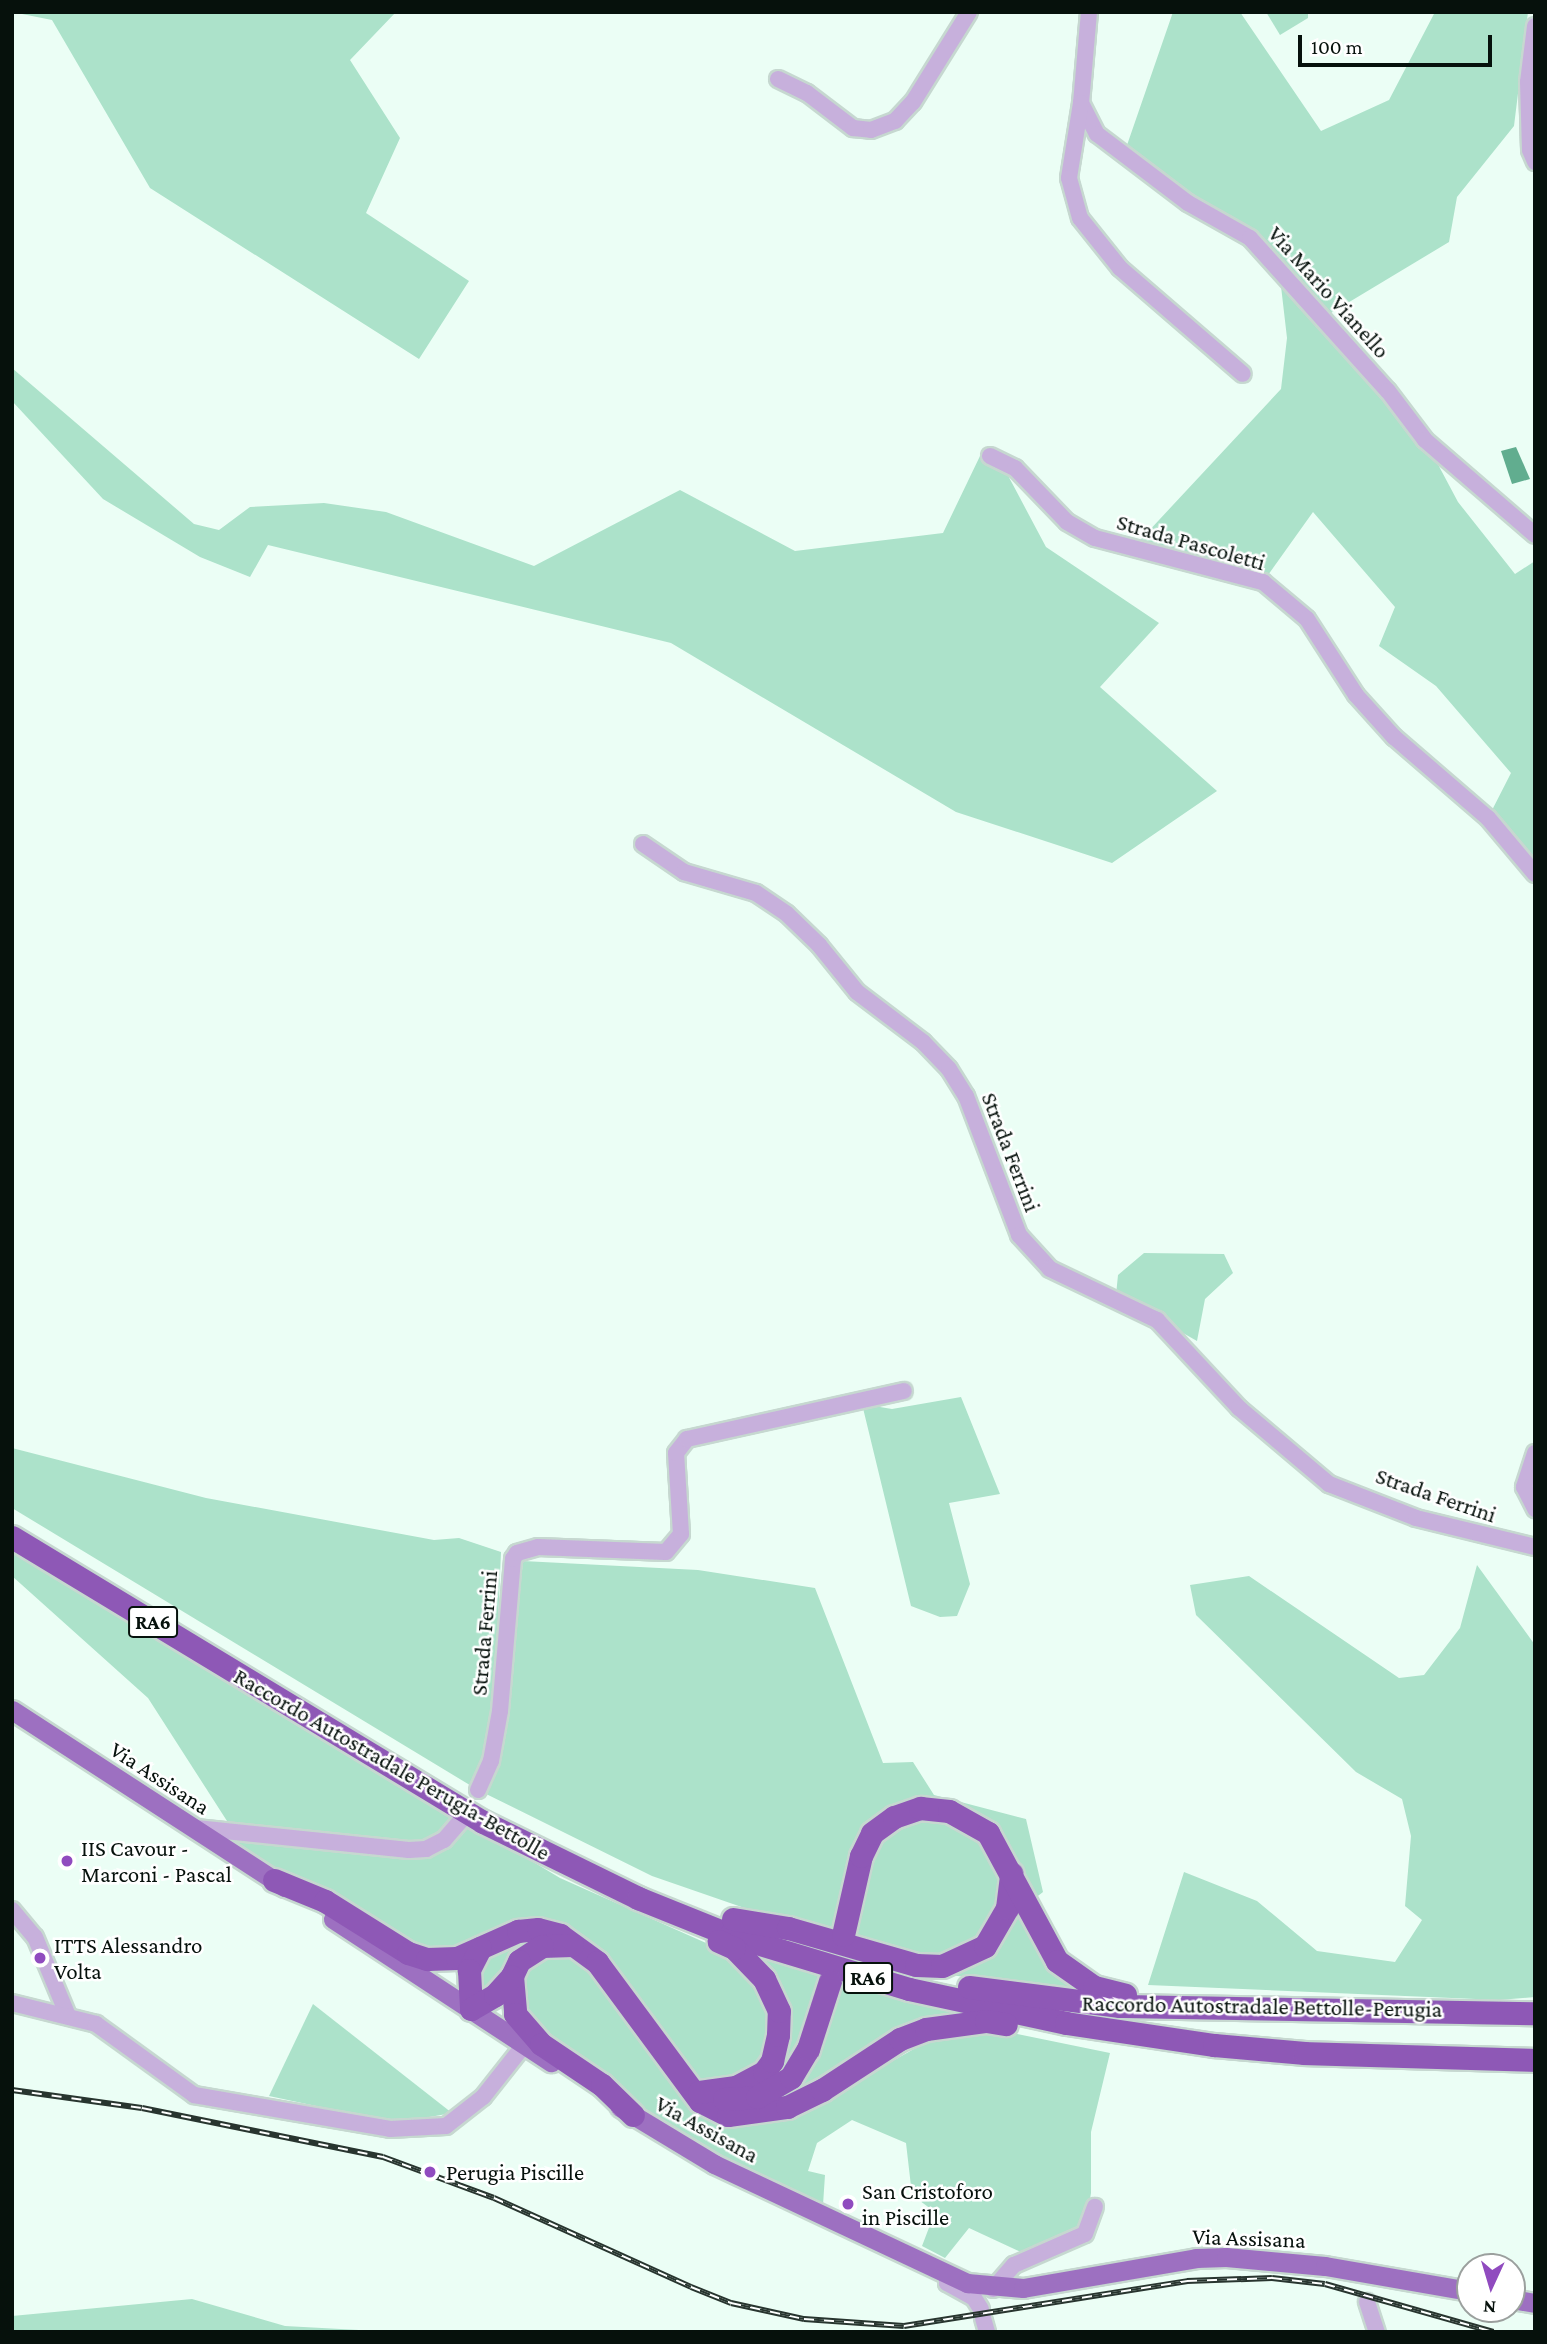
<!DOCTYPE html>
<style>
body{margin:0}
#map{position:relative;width:1547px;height:2344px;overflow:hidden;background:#ebfef5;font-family:"Crimson Pro",serif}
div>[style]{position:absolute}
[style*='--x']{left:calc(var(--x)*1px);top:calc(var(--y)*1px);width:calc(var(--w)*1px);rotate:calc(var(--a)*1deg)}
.green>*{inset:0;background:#ace2ca}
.water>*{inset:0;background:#61ad8f}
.stream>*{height:3.5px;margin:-1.75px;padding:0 1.75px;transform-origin:1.75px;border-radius:1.75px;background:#61ad8f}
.roads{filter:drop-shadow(2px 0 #c6d8d0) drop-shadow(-2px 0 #c6d8d0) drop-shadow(0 2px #c6d8d0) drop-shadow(0 -2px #c6d8d0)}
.minor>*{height:16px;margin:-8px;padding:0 8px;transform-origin:8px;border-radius:8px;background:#c7b0dc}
.major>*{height:19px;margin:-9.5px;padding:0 9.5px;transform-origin:9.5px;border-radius:9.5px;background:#9d70c1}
.highway>*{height:23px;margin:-11.5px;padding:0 11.5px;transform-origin:11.5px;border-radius:11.5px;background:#8e58b6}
.rail>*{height:6px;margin-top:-3px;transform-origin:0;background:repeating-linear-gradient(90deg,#fff 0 10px,#28352f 0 20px);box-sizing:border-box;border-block:2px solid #28352f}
.dots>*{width:19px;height:19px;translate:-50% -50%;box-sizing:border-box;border:4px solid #fff;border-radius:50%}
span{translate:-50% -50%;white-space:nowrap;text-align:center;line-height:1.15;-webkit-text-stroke:5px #fff;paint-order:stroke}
.shield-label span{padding:2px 5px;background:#fff;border:2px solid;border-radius:5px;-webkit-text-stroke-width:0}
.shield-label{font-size:21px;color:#06110c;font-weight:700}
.street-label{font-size:23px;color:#06110c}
.poi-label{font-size:23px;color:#06110c}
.left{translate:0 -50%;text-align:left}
.frame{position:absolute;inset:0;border:14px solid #06110c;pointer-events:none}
.north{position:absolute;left:1456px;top:2253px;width:70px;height:70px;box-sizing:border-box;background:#fff;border:2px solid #9ba09e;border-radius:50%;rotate:184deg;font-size:19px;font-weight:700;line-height:28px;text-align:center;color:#06110c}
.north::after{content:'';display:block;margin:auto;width:24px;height:32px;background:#904bbf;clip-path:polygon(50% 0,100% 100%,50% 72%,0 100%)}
.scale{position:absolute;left:1298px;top:35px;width:194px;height:32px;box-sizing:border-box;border:4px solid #06110c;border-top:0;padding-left:9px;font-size:21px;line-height:24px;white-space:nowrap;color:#06110c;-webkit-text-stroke:5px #fff;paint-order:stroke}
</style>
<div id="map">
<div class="green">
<i style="clip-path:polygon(12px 12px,396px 12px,350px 60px,400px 138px,366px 213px,469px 281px,419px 359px,150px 188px,52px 20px)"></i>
<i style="clip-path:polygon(1173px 12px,1240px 12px,1321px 131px,1389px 100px,1435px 12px,1528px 12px,1514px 126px,1457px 197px,1449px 242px,1331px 313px,1254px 235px,1191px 198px,1126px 148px)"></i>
<i style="clip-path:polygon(1266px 12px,1308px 12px,1308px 18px,1280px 35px)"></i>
<i style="clip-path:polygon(1279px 269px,1425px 440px,1458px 502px,1515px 574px,1535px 561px,1535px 874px,1488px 818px,1511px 773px,1436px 686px,1379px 646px,1395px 607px,1313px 512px,1263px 582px,1132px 549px,1281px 389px,1287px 338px)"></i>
<i style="clip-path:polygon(12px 368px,194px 524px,219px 530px,250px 507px,324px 503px,386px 512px,534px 566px,680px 490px,795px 551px,943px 533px,980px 456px,1004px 468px,1046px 547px,1159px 623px,1100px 687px,1217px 791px,1112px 863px,956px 812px,671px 643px,268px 545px,250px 577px,200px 557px,103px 499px,12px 401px)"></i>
<i style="clip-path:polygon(1144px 1253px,1224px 1254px,1233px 1273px,1205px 1299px,1197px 1341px,1116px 1295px,1118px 1275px)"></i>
<i style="clip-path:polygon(961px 1397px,1000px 1494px,949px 1503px,970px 1584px,957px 1616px,940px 1617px,911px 1606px,862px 1404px,892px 1409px)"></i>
<i style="clip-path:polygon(12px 1448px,206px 1498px,434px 1540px,459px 1538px,501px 1552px,495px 1693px,509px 1690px,523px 1561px,698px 1570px,815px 1588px,883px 1763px,913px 1762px,934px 1795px,1026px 1819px,1043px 1892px,1021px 1909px,1095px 1996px,951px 1975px,966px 1965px,967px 1953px,934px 1962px,805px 1929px,652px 1876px,478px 1790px,12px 1508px)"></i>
<i style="clip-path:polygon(12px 1548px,560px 1878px,733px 1955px,753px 1977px,775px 2023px,758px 2071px,714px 2084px,696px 2079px,566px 1931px,417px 1950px,278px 1876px,232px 1845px,227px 1821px,148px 1698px,12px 1576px)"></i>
<i style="clip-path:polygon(1477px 1565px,1535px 1645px,1535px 1997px,1499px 2000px,1148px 1985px,1184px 1872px,1257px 1901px,1317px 1951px,1395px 1962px,1422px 1920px,1405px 1906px,1411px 1836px,1402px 1799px,1356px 1772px,1196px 1615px,1190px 1585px,1249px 1576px,1399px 1678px,1424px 1675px,1460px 1628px)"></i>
<i style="clip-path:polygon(534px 1934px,503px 1978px,477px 1994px,479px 1959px)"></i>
<i style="clip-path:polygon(571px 1953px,590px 1965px,686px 2104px,707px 2118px,737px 2126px,795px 2116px,944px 2032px,1007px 2032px,1110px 2053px,1091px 2132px,1091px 2193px,1086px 2224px,1067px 2239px,1025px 2254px,969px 2228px,945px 2258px,922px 2246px,935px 2212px,912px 2195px,906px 2143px,852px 2120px,817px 2143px,808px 2171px,825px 2175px,823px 2205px,698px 2147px,637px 2107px,521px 2015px,520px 1972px,533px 1959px)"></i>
<i style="clip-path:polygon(757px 1955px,821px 1974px,804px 2039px,789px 2065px,771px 2080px,773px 1978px)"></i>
<i style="clip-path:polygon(837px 1979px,963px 2015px,768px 2107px)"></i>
<i style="clip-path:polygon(313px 2004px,452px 2113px,396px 2123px,269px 2096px)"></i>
<i style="clip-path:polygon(192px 2299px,285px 2326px,396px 2332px,12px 2332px,12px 2316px)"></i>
</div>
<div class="water">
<i style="clip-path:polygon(1516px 447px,1530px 479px,1512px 484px,1501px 451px)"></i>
</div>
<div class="stream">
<i style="--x:269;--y:2332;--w:6;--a:0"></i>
</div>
<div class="roads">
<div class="minor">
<i style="--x:1089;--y:12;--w:91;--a:95"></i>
<i style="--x:1081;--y:103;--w:35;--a:63"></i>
<i style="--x:1097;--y:134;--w:114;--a:37.2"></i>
<i style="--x:1188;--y:203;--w:71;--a:29.4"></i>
<i style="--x:1250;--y:238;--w:206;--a:48"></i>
<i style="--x:1388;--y:391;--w:61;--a:52.9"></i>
<i style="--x:1425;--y:440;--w:145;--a:40.8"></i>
<i style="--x:1535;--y:26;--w:56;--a:97.1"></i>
<i style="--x:1528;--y:82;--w:68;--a:88.3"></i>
<i style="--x:1530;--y:150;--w:13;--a:67"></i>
<i style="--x:778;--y:79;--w:32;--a:26"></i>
<i style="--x:807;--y:93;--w:58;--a:37.3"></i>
<i style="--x:853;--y:128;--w:18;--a:6"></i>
<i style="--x:871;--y:130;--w:26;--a:-21"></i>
<i style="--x:895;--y:121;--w:26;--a:-47"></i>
<i style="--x:913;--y:102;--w:106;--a:-58.1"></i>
<i style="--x:1081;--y:103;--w:76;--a:99.1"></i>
<i style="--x:1069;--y:178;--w:41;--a:74.6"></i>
<i style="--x:1080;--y:218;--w:64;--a:51.3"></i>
<i style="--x:1120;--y:268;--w:162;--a:40.8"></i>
<i style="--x:990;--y:456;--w:28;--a:26"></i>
<i style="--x:1015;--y:468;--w:75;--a:46.1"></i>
<i style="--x:1067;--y:522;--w:32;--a:30"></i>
<i style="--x:1095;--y:538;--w:174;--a:14.7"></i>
<i style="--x:1263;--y:582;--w:57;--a:40.1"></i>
<i style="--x:1307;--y:619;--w:90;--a:57.2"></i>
<i style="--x:1356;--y:695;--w:57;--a:47.9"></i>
<i style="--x:1394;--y:737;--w:124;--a:40.8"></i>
<i style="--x:1488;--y:818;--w:73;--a:50"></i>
<i style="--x:643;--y:844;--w:50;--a:34.3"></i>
<i style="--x:684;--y:872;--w:75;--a:16.3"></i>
<i style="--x:756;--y:893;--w:37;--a:34"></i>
<i style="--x:787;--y:914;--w:45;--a:44.1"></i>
<i style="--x:819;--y:945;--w:60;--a:51"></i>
<i style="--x:857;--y:992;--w:83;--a:37.1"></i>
<i style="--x:923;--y:1042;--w:37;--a:46"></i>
<i style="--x:949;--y:1069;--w:32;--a:58"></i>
<i style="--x:966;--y:1096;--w:149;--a:69.1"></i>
<i style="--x:1019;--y:1235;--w:46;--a:47.6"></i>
<i style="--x:1050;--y:1269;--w:119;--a:25.5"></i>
<i style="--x:1157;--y:1320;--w:120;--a:47"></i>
<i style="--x:1239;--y:1408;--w:118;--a:40.2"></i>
<i style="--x:1329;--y:1484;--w:93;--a:21.3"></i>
<i style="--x:1416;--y:1518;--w:122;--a:13.7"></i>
<i style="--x:1535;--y:1453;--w:36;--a:108"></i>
<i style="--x:1524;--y:1487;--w:25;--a:63"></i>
<i style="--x:478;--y:1790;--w:32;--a:-66"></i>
<i style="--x:491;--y:1761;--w:51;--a:-79.8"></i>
<i style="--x:500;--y:1711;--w:153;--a:-85.1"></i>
<i style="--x:513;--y:1559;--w:7;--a:-56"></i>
<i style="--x:517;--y:1553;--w:22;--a:-16"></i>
<i style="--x:538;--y:1547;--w:128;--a:2.2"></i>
<i style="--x:666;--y:1552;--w:23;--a:-50"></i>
<i style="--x:681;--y:1534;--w:81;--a:-93.5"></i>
<i style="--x:676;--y:1453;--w:18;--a:-52"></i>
<i style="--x:687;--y:1439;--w:222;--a:-12.5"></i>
<i style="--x:196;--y:1828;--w:214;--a:5.9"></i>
<i style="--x:409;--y:1850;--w:17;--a:-3"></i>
<i style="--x:426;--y:1849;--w:20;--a:-27"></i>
<i style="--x:444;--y:1840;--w:29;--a:-49"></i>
<i style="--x:12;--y:1910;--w:35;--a:50"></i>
<i style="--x:35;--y:1937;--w:86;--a:67.3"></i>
<i style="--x:12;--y:2003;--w:87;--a:14"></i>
<i style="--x:96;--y:2024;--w:121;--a:35.9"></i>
<i style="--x:194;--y:2095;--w:199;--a:9.8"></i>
<i style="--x:390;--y:2129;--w:56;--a:-3.1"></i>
<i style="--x:446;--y:2126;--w:47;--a:-38.1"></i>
<i style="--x:483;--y:2097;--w:66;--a:-51.7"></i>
<i style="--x:947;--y:2274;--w:9;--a:90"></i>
<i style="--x:947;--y:2283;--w:31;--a:29"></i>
<i style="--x:974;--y:2298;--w:13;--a:58"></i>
<i style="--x:993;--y:2289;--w:32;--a:-49"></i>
<i style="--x:1014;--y:2265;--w:77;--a:-23.6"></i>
<i style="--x:1085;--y:2234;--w:29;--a:-70"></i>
<i style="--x:1367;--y:2302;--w:32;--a:72"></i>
<i style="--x:983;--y:2318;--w:15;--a:74"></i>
</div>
<div class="major">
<i style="--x:12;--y:1710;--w:325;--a:33"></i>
<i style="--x:333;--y:1919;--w:261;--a:33.3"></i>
<i style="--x:620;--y:2107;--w:110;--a:31.2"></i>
<i style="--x:714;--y:2164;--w:280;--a:25.2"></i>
<i style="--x:967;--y:2283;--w:56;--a:5.1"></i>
<i style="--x:1023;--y:2288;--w:176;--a:-9.8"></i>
<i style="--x:1196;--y:2258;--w:30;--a:-2"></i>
<i style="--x:1226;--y:2257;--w:99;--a:5.2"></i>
<i style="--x:1325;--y:2266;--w:147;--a:9.8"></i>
<i style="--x:1512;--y:2299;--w:23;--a:10"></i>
</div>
<div class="highway">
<i style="--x:12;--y:1537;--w:551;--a:31.18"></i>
<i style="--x:483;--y:1822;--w:173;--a:26.1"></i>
<i style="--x:638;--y:1898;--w:99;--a:21.9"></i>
<i style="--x:730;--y:1935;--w:187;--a:16.8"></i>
<i style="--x:909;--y:1989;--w:161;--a:12.2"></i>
<i style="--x:1066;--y:2023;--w:150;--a:8.5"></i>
<i style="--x:1214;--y:2045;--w:91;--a:5"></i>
<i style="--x:1305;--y:2053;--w:230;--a:1.7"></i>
<i style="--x:274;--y:1880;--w:55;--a:22.4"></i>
<i style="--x:325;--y:1901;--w:98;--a:32.1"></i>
<i style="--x:408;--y:1953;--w:20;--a:18"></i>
<i style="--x:427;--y:1959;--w:30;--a:-2"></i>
<i style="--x:457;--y:1958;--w:67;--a:-23.9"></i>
<i style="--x:518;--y:1931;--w:20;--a:-6"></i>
<i style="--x:538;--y:1929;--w:23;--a:15"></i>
<i style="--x:560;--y:1935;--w:46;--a:36.1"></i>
<i style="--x:597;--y:1962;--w:173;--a:53.5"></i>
<i style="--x:700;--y:2101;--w:31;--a:27"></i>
<i style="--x:728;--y:2115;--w:60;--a:-7.7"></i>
<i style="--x:787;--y:2107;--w:39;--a:-26"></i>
<i style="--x:822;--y:2090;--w:93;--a:-33.2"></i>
<i style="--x:900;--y:2039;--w:28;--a:-21"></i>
<i style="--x:926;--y:2029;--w:61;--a:-7.6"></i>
<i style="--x:986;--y:2021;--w:20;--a:9"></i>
<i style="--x:733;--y:1919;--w:56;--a:9.3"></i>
<i style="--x:788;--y:1928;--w:133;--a:16.1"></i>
<i style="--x:916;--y:1965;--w:26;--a:2"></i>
<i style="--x:942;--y:1966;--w:47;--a:-24.9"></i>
<i style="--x:985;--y:1946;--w:44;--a:-59.9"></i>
<i style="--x:1007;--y:1908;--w:35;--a:-83"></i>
<i style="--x:843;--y:1935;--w:81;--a:-77.2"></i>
<i style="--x:861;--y:1856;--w:25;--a:-64"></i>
<i style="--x:872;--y:1833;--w:27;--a:-36"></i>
<i style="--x:894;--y:1817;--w:28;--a:-19"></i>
<i style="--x:920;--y:1808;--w:29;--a:6"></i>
<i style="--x:949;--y:1811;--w:45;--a:29.4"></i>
<i style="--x:988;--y:1833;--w:145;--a:61.7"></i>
<i style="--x:1057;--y:1961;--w:45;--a:35.1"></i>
<i style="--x:1094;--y:1987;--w:32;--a:14"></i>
<i style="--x:572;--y:1945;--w:30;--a:178"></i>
<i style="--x:542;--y:1946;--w:27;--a:147"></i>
<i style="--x:519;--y:1961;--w:17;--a:115"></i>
<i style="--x:512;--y:1976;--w:38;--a:85"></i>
<i style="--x:515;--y:2014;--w:40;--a:49"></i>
<i style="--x:541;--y:2044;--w:73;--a:33.9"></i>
<i style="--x:602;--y:2085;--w:43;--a:44.1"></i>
<i style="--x:480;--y:1948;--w:25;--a:117"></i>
<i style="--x:469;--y:1970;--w:39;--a:87"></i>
<i style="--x:471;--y:2009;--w:28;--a:-30"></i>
<i style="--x:495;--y:1995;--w:25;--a:-48"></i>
<i style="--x:969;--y:1987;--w:152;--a:7.2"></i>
<i style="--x:1120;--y:2006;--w:415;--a:1"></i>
<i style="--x:699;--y:2092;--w:37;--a:-8"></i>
<i style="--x:736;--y:2087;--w:32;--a:-28"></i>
<i style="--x:764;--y:2072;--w:14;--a:-54"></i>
<i style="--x:772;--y:2061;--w:27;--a:-77"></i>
<i style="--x:778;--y:2035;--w:24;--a:-88"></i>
<i style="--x:779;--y:2011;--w:35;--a:-115"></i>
<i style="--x:764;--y:1979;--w:43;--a:-134.1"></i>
<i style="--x:734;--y:1948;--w:17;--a:-156"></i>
<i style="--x:724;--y:2099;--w:33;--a:-3"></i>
<i style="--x:757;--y:2097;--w:39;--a:-30"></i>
<i style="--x:791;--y:2077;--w:33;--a:-59"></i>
<i style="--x:808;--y:2049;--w:71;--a:-72.1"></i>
</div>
</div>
<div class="rail">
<i style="--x:12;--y:2090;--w:131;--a:7.9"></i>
<i style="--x:142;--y:2108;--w:246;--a:11.5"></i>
<i style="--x:383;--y:2157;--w:118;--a:20.3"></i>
<i style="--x:494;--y:2198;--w:216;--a:24.3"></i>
<i style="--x:691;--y:2287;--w:43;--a:21.8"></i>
<i style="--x:731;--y:2303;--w:75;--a:12.4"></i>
<i style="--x:804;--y:2319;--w:100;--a:4"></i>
<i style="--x:904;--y:2326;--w:287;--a:-9"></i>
<i style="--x:1187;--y:2281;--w:85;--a:-2"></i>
<i style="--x:1272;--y:2278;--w:53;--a:6.5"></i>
<i style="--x:1325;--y:2284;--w:175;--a:15.9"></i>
</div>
<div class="dots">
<i style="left:67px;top:1861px;background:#904bbf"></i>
<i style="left:40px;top:1958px;background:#904bbf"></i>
<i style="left:430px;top:2172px;background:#904bbf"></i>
<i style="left:848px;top:2204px;background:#904bbf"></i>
</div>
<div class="shield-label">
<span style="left:153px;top:1622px">RA6</span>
<span style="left:868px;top:1978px">RA6</span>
</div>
<div class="street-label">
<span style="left:1329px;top:292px;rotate:48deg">Via Mario Vianello</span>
<span style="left:1191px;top:542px;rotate:16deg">Strada Pascoletti</span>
<span style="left:1011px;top:1152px;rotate:69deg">Strada Ferrini</span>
<span style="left:1436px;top:1495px;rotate:19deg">Strada Ferrini</span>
<span style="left:484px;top:1633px;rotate:-85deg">Strada Ferrini</span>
<span style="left:392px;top:1764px;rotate:30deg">Raccordo Autostradale Perugia-Bettolle</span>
<span style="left:160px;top:1778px;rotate:33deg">Via Assisana</span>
<span style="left:1262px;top:2006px;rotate:1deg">Raccordo Autostradale Bettolle-Perugia</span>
<span style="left:707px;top:2129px;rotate:29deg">Via Assisana</span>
<span style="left:1249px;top:2238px;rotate:2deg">Via Assisana</span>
</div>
<div class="poi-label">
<span class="left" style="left:81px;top:1861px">IIS Cavour -<br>Marconi - Pascal</span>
<span class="left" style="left:54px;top:1958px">ITTS Alessandro<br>Volta</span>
<span class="left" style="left:446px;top:2172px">Perugia Piscille</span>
<span class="left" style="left:862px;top:2204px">San Cristoforo<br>in Piscille</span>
</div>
<div class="frame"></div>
<div class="north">N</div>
<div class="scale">100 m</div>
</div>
